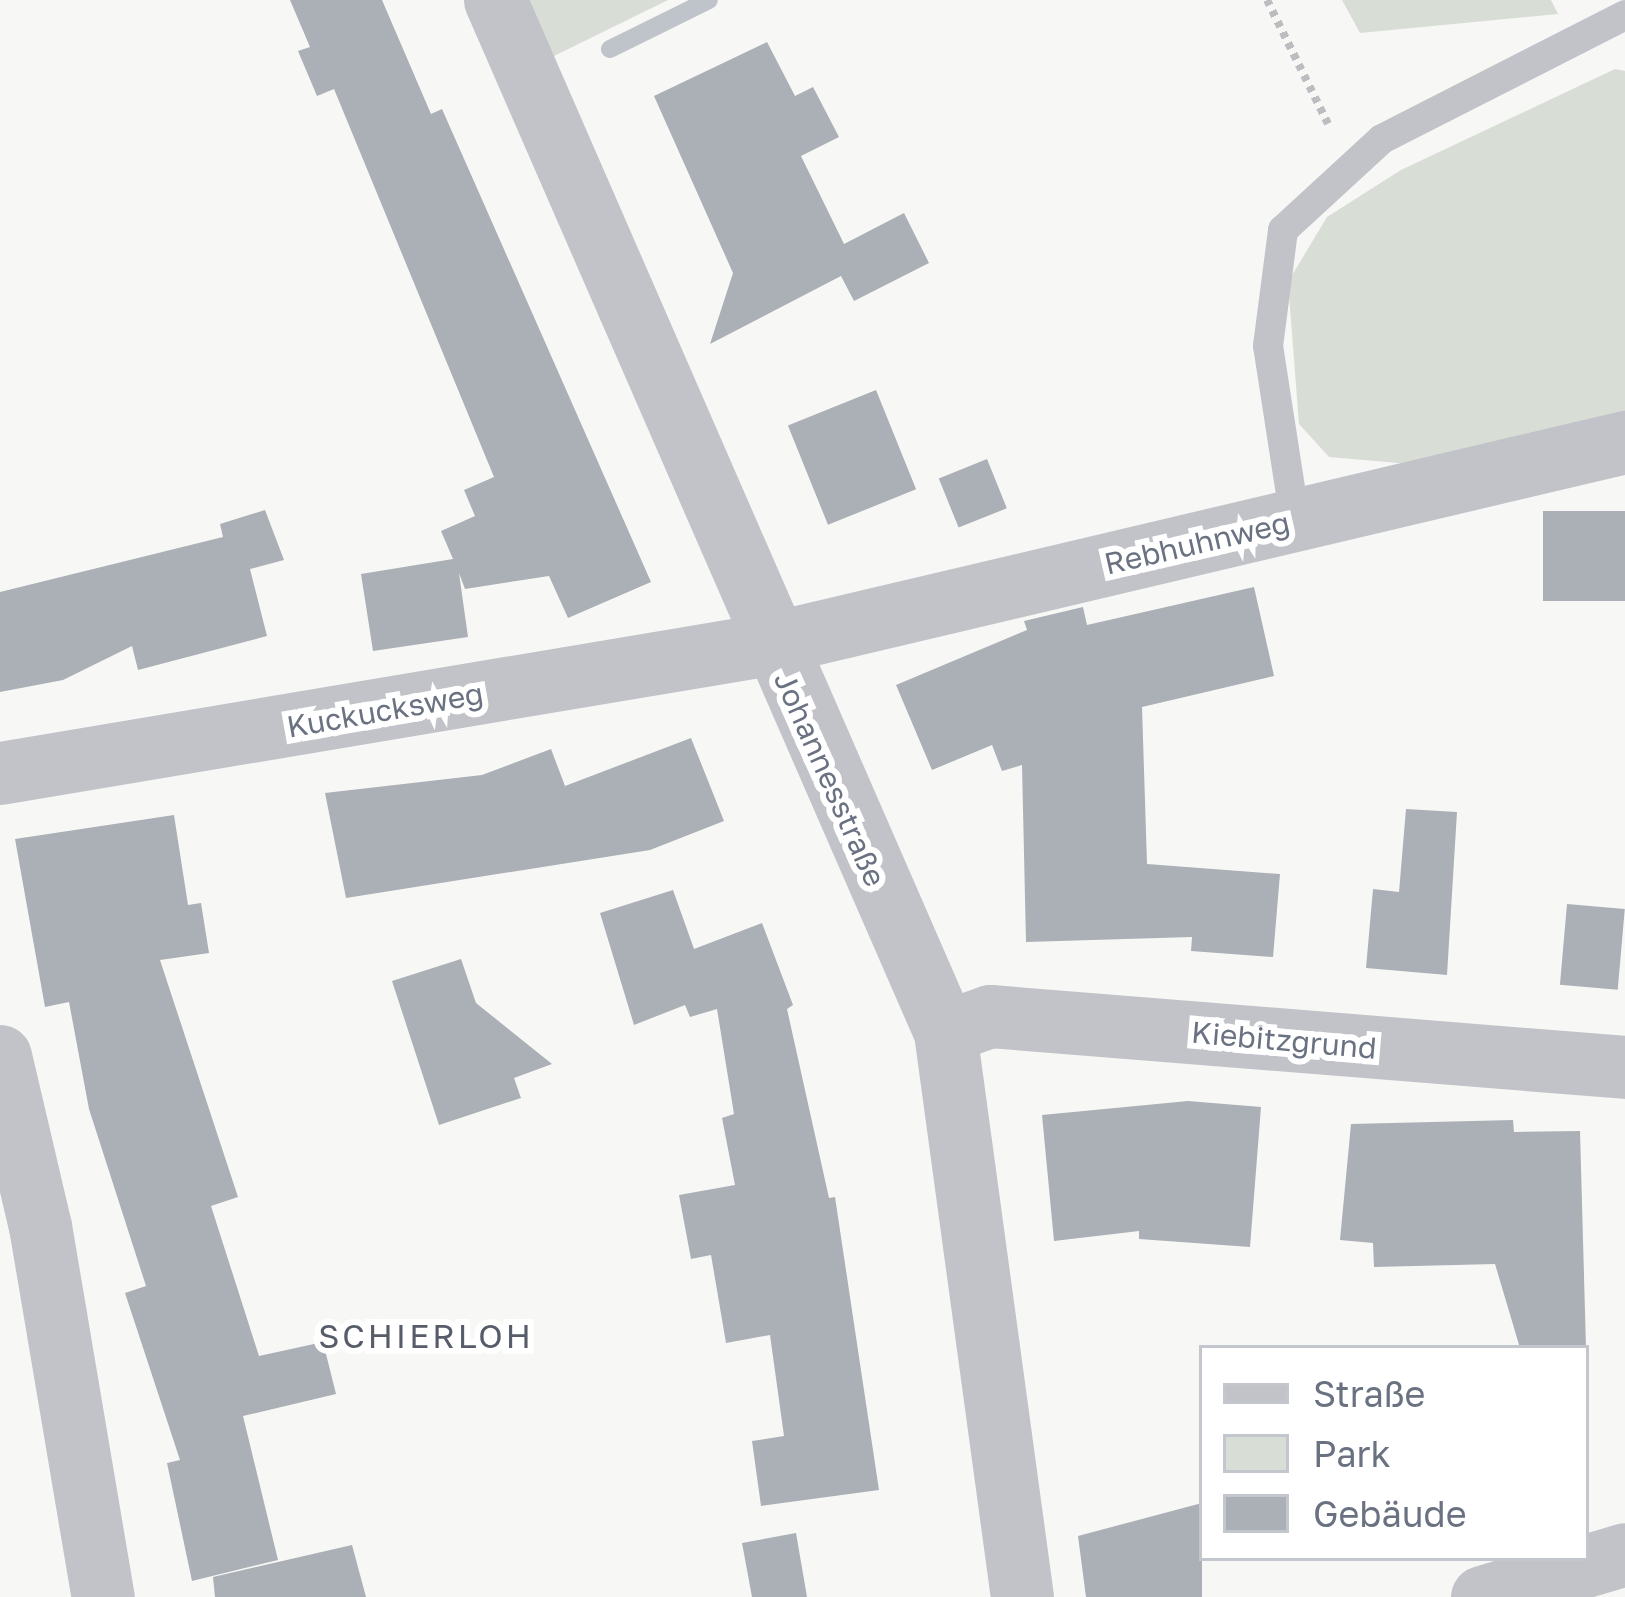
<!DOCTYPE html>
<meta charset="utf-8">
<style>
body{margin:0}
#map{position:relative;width:1625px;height:1597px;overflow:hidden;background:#f7f7f5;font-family:"Golos Text",sans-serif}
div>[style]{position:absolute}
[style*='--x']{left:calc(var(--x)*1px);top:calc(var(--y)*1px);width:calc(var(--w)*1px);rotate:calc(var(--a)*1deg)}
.green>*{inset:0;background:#d8ddd6}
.stream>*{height:18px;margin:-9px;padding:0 9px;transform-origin:9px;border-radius:9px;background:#bec4ca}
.building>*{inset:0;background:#abafb6;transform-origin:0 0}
.path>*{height:8px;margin-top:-4px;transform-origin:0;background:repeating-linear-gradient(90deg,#bbbdc0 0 6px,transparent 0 12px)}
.lane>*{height:30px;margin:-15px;padding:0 15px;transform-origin:15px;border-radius:15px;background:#c1c3c8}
.street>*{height:63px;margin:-31.5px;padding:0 31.5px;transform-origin:31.5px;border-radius:31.5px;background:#c1c3c8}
span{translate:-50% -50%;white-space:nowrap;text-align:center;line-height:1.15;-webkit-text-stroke:12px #fff;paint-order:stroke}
.street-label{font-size:30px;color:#6a7282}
.neighbourhood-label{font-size:33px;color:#575d68;letter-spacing:3px}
.legend{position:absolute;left:1199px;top:1345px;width:390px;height:216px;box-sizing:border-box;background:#fff;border:3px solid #c3c7cd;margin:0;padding:15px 21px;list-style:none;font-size:36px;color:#6a7282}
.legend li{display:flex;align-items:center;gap:24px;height:60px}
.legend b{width:60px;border:3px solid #c3c7cd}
</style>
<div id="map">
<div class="green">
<i style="clip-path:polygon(529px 0,668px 0,552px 57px)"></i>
<i style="clip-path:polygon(1342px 0,1551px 0,1558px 14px,1360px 33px)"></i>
<i style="clip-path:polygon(1615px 69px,1625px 71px,1625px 414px,1445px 467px,1329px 457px,1299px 424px,1288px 282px,1327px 217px,1401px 170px)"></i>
</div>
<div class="stream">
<i style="--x:610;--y:49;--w:110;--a:-26.3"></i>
</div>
<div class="building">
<i style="clip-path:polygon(290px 0,382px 0,431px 114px,442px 109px,651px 582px,568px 618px,549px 576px,465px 589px,459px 573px,468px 637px,373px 651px,361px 574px,453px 559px,441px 531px,475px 516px,464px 490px,494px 477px,334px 89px,317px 96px,298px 51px,310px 47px)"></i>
<i style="clip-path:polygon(767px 42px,795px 96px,813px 87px,839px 137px,801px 156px,844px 244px,904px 213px,929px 263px,854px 301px,841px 276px,710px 344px,733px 273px,654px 96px)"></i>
<i style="left:876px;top:390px;width:107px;height:95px;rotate:68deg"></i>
<i style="left:987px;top:459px;width:53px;height:52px;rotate:68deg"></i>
<i style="clip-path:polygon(265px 510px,284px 560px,250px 569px,267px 636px,138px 670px,132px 646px,63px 680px,0 692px,0 592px,223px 537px,220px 524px)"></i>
<i style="left:1625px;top:511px;width:90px;height:82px;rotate:90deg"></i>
<i style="clip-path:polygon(1254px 587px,1274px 676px,1142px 707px,1147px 864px,1280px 874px,1273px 957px,1191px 951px,1192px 937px,1026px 942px,1022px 765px,1002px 771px,992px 745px,932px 770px,896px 685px,1027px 630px,1024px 621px,1083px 607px,1087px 625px)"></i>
<i style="clip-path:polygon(691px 738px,724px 821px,650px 850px,346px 898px,325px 793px,482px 775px,551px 749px,565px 786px)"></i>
<i style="clip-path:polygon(1406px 809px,1457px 812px,1447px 975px,1366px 968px,1373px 889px,1399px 892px)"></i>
<i style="clip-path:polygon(174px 815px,188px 905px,201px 903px,209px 953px,160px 960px,238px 1197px,211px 1206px,259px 1356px,323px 1342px,336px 1394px,243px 1416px,278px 1560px,192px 1581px,167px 1463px,180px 1460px,125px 1293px,146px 1286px,89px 1109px,69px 1002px,45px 1007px,15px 839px)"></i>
<i style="clip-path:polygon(673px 890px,694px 949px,762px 923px,793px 1005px,787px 1009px,829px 1198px,835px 1197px,879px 1490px,761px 1506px,752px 1441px,784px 1436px,770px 1335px,726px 1343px,711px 1255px,691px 1259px,679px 1195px,735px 1185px,722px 1118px,734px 1114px,717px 1009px,690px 1017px,685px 1005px,634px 1025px,600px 913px)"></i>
<i style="left:1567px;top:904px;width:58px;height:81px;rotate:5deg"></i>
<i style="clip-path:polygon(461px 959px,476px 1003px,552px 1064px,514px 1078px,521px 1098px,439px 1125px,392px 981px)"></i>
<i style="clip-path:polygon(1188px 1101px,1261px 1107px,1250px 1247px,1139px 1239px,1139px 1231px,1054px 1241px,1042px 1115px)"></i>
<i style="clip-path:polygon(1513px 1120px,1514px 1132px,1580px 1131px,1586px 1348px,1520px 1348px,1495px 1264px,1374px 1267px,1373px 1243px,1340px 1240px,1351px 1124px)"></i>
<i style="clip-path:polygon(1202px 1503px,1202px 1597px,1086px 1597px,1078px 1536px)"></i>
<i style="clip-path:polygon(796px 1533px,807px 1597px,752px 1597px,742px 1543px)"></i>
<i style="clip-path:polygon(352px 1545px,366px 1597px,215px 1597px,213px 1577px)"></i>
</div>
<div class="path">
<i style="--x:1267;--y:0;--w:138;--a:63.8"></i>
</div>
<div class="lane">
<i style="--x:1295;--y:520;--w:176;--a:-98.8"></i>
<i style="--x:1268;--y:346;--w:117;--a:-82.6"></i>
<i style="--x:1283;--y:230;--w:134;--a:-42.6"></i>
<i style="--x:1382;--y:139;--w:273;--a:-27"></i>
</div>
<div class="street">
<i style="--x:495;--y:0;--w:1126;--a:66.44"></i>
<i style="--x:945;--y:1032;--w:570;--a:82.24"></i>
<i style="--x:0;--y:773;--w:780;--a:-9.52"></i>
<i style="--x:769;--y:644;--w:880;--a:-13.28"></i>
<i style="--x:945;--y:1032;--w:48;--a:-19.6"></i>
<i style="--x:990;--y:1016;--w:637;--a:4.59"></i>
<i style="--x:0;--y:1056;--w:175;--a:76.8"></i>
<i style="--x:40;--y:1226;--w:376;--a:80.4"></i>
<i style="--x:1482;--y:1597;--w:149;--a:-16.7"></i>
</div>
<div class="street-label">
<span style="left:1197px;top:543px;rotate:-13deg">Rebhuhnweg</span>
<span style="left:385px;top:710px;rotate:-10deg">Kuckucksweg</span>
<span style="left:830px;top:779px;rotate:66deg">Johannesstraße</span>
<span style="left:1284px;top:1040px;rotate:5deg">Kiebitzgrund</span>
</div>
<div class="neighbourhood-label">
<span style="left:426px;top:1336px">SCHIERLOH</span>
</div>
<ul class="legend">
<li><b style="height:15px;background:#c1c3c8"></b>Straße</li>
<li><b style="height:33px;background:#d8ddd6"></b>Park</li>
<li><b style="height:33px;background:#abafb6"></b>Gebäude</li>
</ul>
</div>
